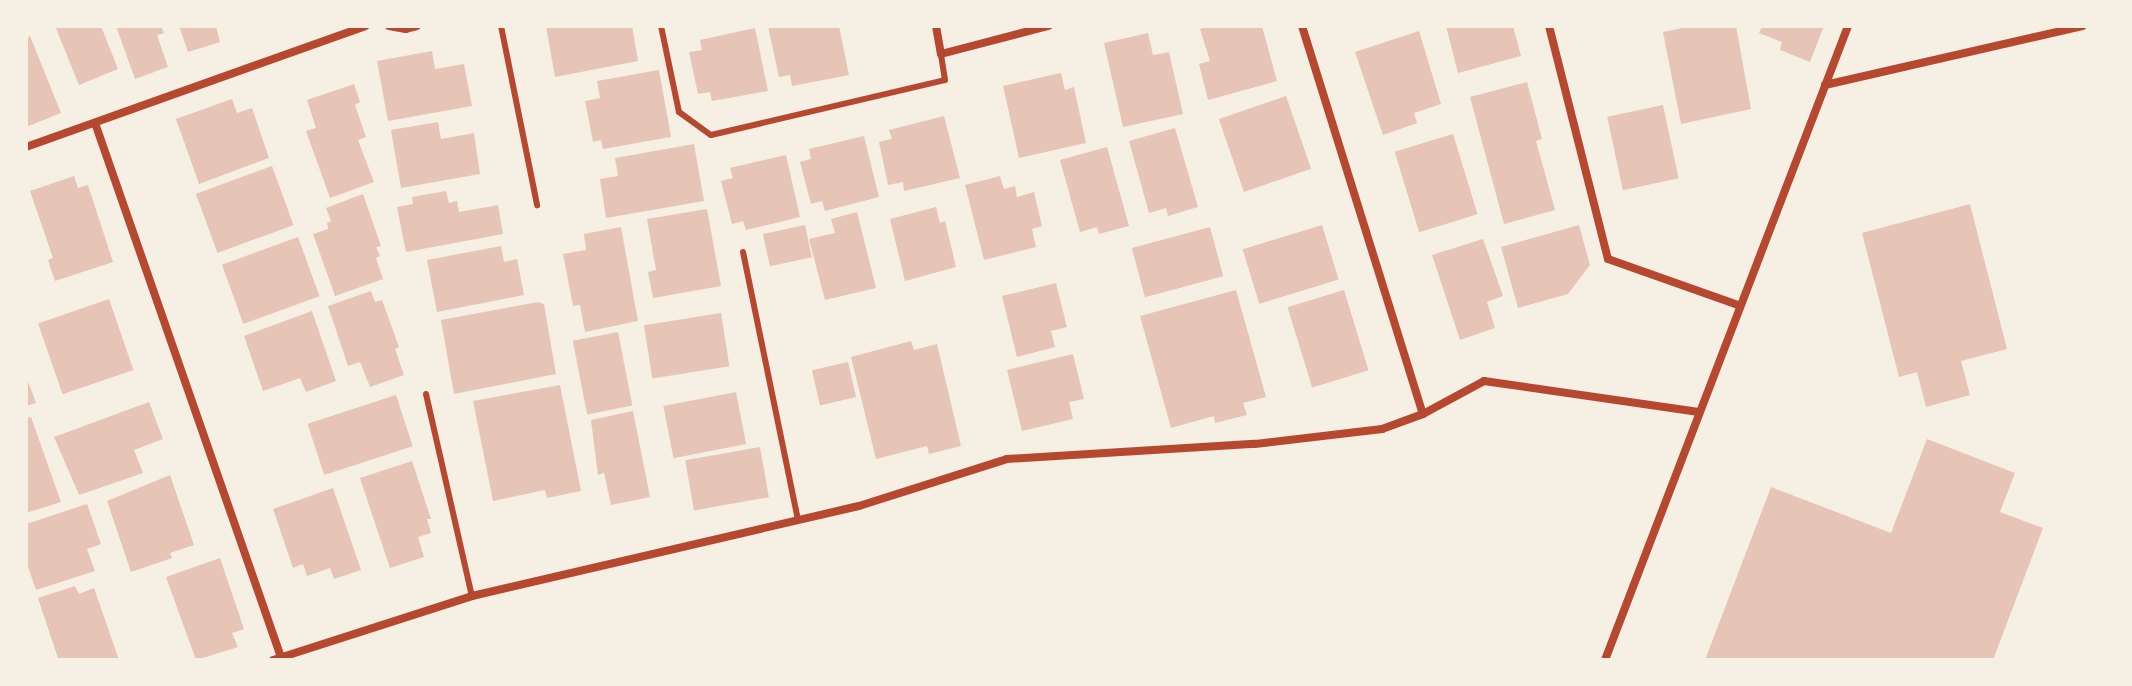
<!DOCTYPE html>
<style>
body{margin:0}
#map{position:relative;width:2132px;height:686px;overflow:hidden;background:#f6efe4;font-family:Signika,sans-serif}
div>[style]{position:absolute}
[style*='--x']{left:calc(var(--x)*1px);top:calc(var(--y)*1px);width:calc(var(--w)*1px);rotate:calc(var(--a)*1deg)}
.building>*{inset:0;background:#e6c5b7;transform-origin:0 0}
.service>*{height:6px;margin:-3px;padding:0 3px;transform-origin:3px;border-radius:3px;background:#b5482f}
.minor>*{height:8px;margin:-4px;padding:0 4px;transform-origin:4px;border-radius:4px;background:#b5482f}
span{translate:-50% -50%;white-space:nowrap;text-align:center;line-height:1.15;-webkit-text-stroke:6px #f6efe4;paint-order:stroke}
.frame{position:absolute;inset:0;border:28px solid #f6efe4;pointer-events:none}
</style>
<div id="map">
<div class="building">
<i style="clip-path:polygon(55px 26px,101px 26px,118px 69px,79px 85px)"></i>
<i style="clip-path:polygon(116px 26px,161px 26px,164px 33px,157px 35px,168px 67px,135px 79px)"></i>
<i style="clip-path:polygon(179px 26px,216px 26px,220px 42px,188px 52px)"></i>
<i style="clip-path:polygon(546px 26px,632px 26px,638px 61px,555px 77px)"></i>
<i style="clip-path:polygon(768px 26px,839px 26px,849px 75px,792px 86px,790px 75px,779px 77px)"></i>
<i style="clip-path:polygon(1210px 26px,1262px 26px,1277px 81px,1208px 100px,1199px 64px,1210px 61px,1200px 29px)"></i>
<i style="clip-path:polygon(1446px 26px,1513px 26px,1521px 56px,1458px 73px)"></i>
<i style="clip-path:polygon(1692px 26px,1736px 26px,1751px 109px,1681px 124px,1663px 32px)"></i>
<i style="clip-path:polygon(1762px 26px,1824px 26px,1810px 62px,1780px 50px,1782px 42px,1759px 33px)"></i>
<i style="clip-path:polygon(755px 28px,768px 91px,712px 101px,710px 92px,698px 94px,689px 52px,702px 50px,700px 40px)"></i>
<i style="clip-path:polygon(1419px 31px,1441px 104px,1414px 113px,1417px 123px,1383px 135px,1355px 52px)"></i>
<i style="clip-path:polygon(1148px 33px,1153px 55px,1169px 52px,1183px 114px,1123px 127px,1104px 43px)"></i>
<i style="clip-path:polygon(30px 36px,61px 113px,26px 127px,26px 38px)"></i>
<i style="clip-path:polygon(432px 51px,435px 69px,464px 64px,472px 106px,388px 121px,377px 61px)"></i>
<i style="clip-path:polygon(659px 70px,671px 137px,603px 149px,601px 140px,593px 142px,585px 101px,600px 98px,597px 81px)"></i>
<i style="clip-path:polygon(1061px 73px,1065px 90px,1074px 87px,1086px 143px,1019px 158px,1003px 86px)"></i>
<i style="clip-path:polygon(1527px 82px,1542px 139px,1536px 141px,1555px 210px,1504px 224px,1470px 97px)"></i>
<i style="clip-path:polygon(354px 84px,360px 102px,355px 105px,366px 137px,358px 140px,374px 182px,330px 198px,306px 131px,316px 128px,307px 100px)"></i>
<i style="left:1286px;top:96px;width:77px;height:71px;rotate:71deg"></i>
<i style="clip-path:polygon(232px 99px,237px 113px,252px 108px,269px 158px,199px 184px,176px 119px)"></i>
<i style="left:1663px;top:105px;width:75px;height:57px;rotate:78deg"></i>
<i style="clip-path:polygon(944px 116px,960px 178px,904px 191px,903px 182px,888px 185px,879px 142px,892px 139px,889px 130px)"></i>
<i style="clip-path:polygon(438px 122px,441px 139px,474px 133px,480px 174px,401px 188px,391px 130px)"></i>
<i style="clip-path:polygon(1175px 128px,1198px 207px,1168px 216px,1166px 208px,1149px 213px,1129px 141px)"></i>
<i style="left:1453px;top:134px;width:84px;height:61px;rotate:73deg"></i>
<i style="clip-path:polygon(864px 136px,879px 197px,825px 211px,822px 201px,811px 204px,800px 162px,811px 159px,809px 149px)"></i>
<i style="clip-path:polygon(694px 144px,704px 201px,606px 218px,600px 179px,618px 176px,615px 158px)"></i>
<i style="clip-path:polygon(1107px 147px,1129px 226px,1099px 234px,1097px 227px,1080px 232px,1060px 160px)"></i>
<i style="clip-path:polygon(786px 155px,800px 217px,746px 230px,743px 221px,732px 224px,721px 181px,733px 178px,730px 168px)"></i>
<i style="left:272px;top:166px;width:63px;height:81px;rotate:70deg"></i>
<i style="clip-path:polygon(74px 176px,78px 188px,88px 185px,113px 262px,55px 281px,48px 260px,53px 258px,30px 191px)"></i>
<i style="clip-path:polygon(1000px 176px,1004px 189px,1015px 186px,1017px 197px,1034px 192px,1042px 226px,1032px 229px,1036px 247px,984px 260px,965px 185px)"></i>
<i style="clip-path:polygon(446px 191px,449px 203px,457px 201px,459px 212px,498px 205px,503px 234px,406px 252px,397px 207px,413px 204px,412px 197px)"></i>
<i style="clip-path:polygon(363px 194px,381px 246px,376px 247px,380px 256px,376px 258px,383px 279px,335px 296px,313px 234px,328px 229px,327px 223px,331px 221px,326px 208px)"></i>
<i style="clip-path:polygon(1970px 204px,2007px 349px,1961px 361px,1970px 395px,1926px 407px,1917px 372px,1899px 377px,1862px 233px)"></i>
<i style="clip-path:polygon(936px 207px,940px 223px,945px 221px,956px 267px,905px 281px,890px 219px)"></i>
<i style="clip-path:polygon(707px 209px,721px 286px,653px 298px,648px 272px,656px 270px,647px 219px)"></i>
<i style="clip-path:polygon(857px 212px,876px 288px,825px 300px,809px 239px,835px 233px,831px 219px)"></i>
<i style="left:805px;top:225px;width:33px;height:43px;rotate:78deg"></i>
<i style="left:1322px;top:225px;width:57px;height:83px;rotate:73deg"></i>
<i style="clip-path:polygon(1579px 225px,1590px 265px,1568px 294px,1518px 308px,1501px 247px)"></i>
<i style="clip-path:polygon(621px 227px,638px 321px,585px 332px,580px 305px,573px 306px,563px 254px,586px 250px,584px 234px)"></i>
<i style="left:1210px;top:227px;width:51px;height:81px;rotate:75deg"></i>
<i style="left:298px;top:237px;width:63px;height:81px;rotate:70deg"></i>
<i style="clip-path:polygon(1483px 239px,1503px 296px,1487px 302px,1495px 328px,1460px 340px,1432px 255px)"></i>
<i style="clip-path:polygon(501px 246px,504px 262px,517px 259px,524px 295px,437px 312px,427px 260px)"></i>
<i style="clip-path:polygon(1056px 283px,1067px 327px,1051px 331px,1055px 347px,1017px 357px,1002px 296px)"></i>
<i style="clip-path:polygon(1236px 290px,1266px 397px,1243px 403px,1247px 415px,1215px 423px,1214px 416px,1171px 428px,1140px 316px)"></i>
<i style="left:1344px;top:290px;width:84px;height:59px;rotate:73deg"></i>
<i style="clip-path:polygon(371px 291px,375px 302px,382px 300px,399px 347px,395px 349px,404px 375px,370px 387px,360px 362px,348px 366px,328px 306px)"></i>
<i style="left:109px;top:299px;width:75px;height:75px;rotate:71deg"></i>
<i style="clip-path:polygon(538px 302px,544px 304px,556px 374px,454px 394px,441px 320px)"></i>
<i style="clip-path:polygon(312px 311px,336px 381px,306px 392px,300px 378px,263px 391px,244px 336px)"></i>
<i style="left:721px;top:313px;width:54px;height:78px;rotate:81deg"></i>
<i style="left:618px;top:332px;width:75px;height:46px;rotate:79deg"></i>
<i style="clip-path:polygon(911px 341px,914px 350px,937px 344px,961px 446px,929px 454px,927px 446px,876px 459px,851px 357px)"></i>
<i style="clip-path:polygon(1073px 354px,1084px 399px,1069px 402px,1073px 419px,1022px 431px,1007px 370px)"></i>
<i style="left:848px;top:362px;width:36px;height:37px;rotate:77deg"></i>
<i style="clip-path:polygon(26px 376px,36px 403px,26px 406px)"></i>
<i style="clip-path:polygon(560px 385px,581px 491px,547px 498px,545px 490px,493px 501px,473px 401px)"></i>
<i style="left:736px;top:392px;width:53px;height:74px;rotate:79deg"></i>
<i style="left:396px;top:395px;width:54px;height:93px;rotate:72deg"></i>
<i style="clip-path:polygon(149px 402px,163px 439px,134px 450px,143px 473px,79px 495px,54px 437px)"></i>
<i style="clip-path:polygon(633px 411px,650px 497px,611px 505px,604px 473px,598px 475px,591px 420px)"></i>
<i style="clip-path:polygon(31px 417px,61px 502px,26px 513px,26px 418px)"></i>
<i style="clip-path:polygon(1927px 439px,2015px 473px,2000px 512px,2043px 528px,1993px 660px,1705px 660px,1771px 487px,1891px 533px)"></i>
<i style="left:760px;top:447px;width:51px;height:76px;rotate:80deg"></i>
<i style="clip-path:polygon(412px 461px,431px 519px,427px 519px,431px 533px,418px 537px,424px 557px,390px 568px,360px 478px)"></i>
<i style="clip-path:polygon(170px 475px,194px 545px,170px 553px,172px 558px,131px 572px,107px 501px)"></i>
<i style="clip-path:polygon(333px 488px,361px 570px,334px 579px,330px 568px,307px 576px,303px 564px,293px 568px,273px 509px)"></i>
<i style="clip-path:polygon(87px 504px,101px 544px,87px 549px,95px 571px,36px 590px,26px 561px,26px 524px)"></i>
<i style="clip-path:polygon(220px 558px,244px 629px,232px 633px,238px 647px,196px 660px,166px 577px)"></i>
<i style="clip-path:polygon(75px 586px,79px 594px,94px 588px,119px 660px,58px 658px,38px 598px)"></i>
</div>
<div class="service">
<i style="--x:501;--y:26;--w:183;--a:78.6"></i>
<i style="--x:661;--y:26;--w:88;--a:78.2"></i>
<i style="--x:679;--y:112;--w:39;--a:36"></i>
<i style="--x:711;--y:135;--w:240;--a:-13.2"></i>
<i style="--x:945;--y:80;--w:26;--a:-99"></i>
<i style="--x:743;--y:252;--w:274;--a:78.4"></i>
<i style="--x:426;--y:394;--w:207;--a:77.2"></i>
</div>
<div class="minor">
<i style="--x:389;--y:26;--w:17;--a:10"></i>
<i style="--x:406;--y:29;--w:11;--a:-15"></i>
<i style="--x:936;--y:26;--w:28;--a:80"></i>
<i style="--x:941;--y:54;--w:111;--a:-14.7"></i>
<i style="--x:1302;--y:26;--w:406;--a:72.7"></i>
<i style="--x:1549;--y:26;--w:240;--a:75.8"></i>
<i style="--x:1608;--y:259;--w:138;--a:19.5"></i>
<i style="--x:1825;--y:85;--w:264;--a:-12.9"></i>
<i style="--x:95;--y:123;--w:565;--a:70.8"></i>
<i style="--x:26;--y:147;--w:360;--a:-19.6"></i>
<i style="--x:273;--y:660;--w:209;--a:-17.8"></i>
<i style="--x:472;--y:596;--w:397;--a:-13.1"></i>
<i style="--x:859;--y:506;--w:155;--a:-17.6"></i>
<i style="--x:1007;--y:459;--w:248;--a:-3.5"></i>
<i style="--x:1255;--y:444;--w:128;--a:-6.7"></i>
<i style="--x:1382;--y:429;--w:44;--a:-20.1"></i>
<i style="--x:1423;--y:414;--w:69;--a:-28.4"></i>
<i style="--x:1484;--y:381;--w:217;--a:8.2"></i>
<i style="--x:1605;--y:660;--w:679;--a:-69.03"></i>
</div>
<div class="frame"></div>
</div>
